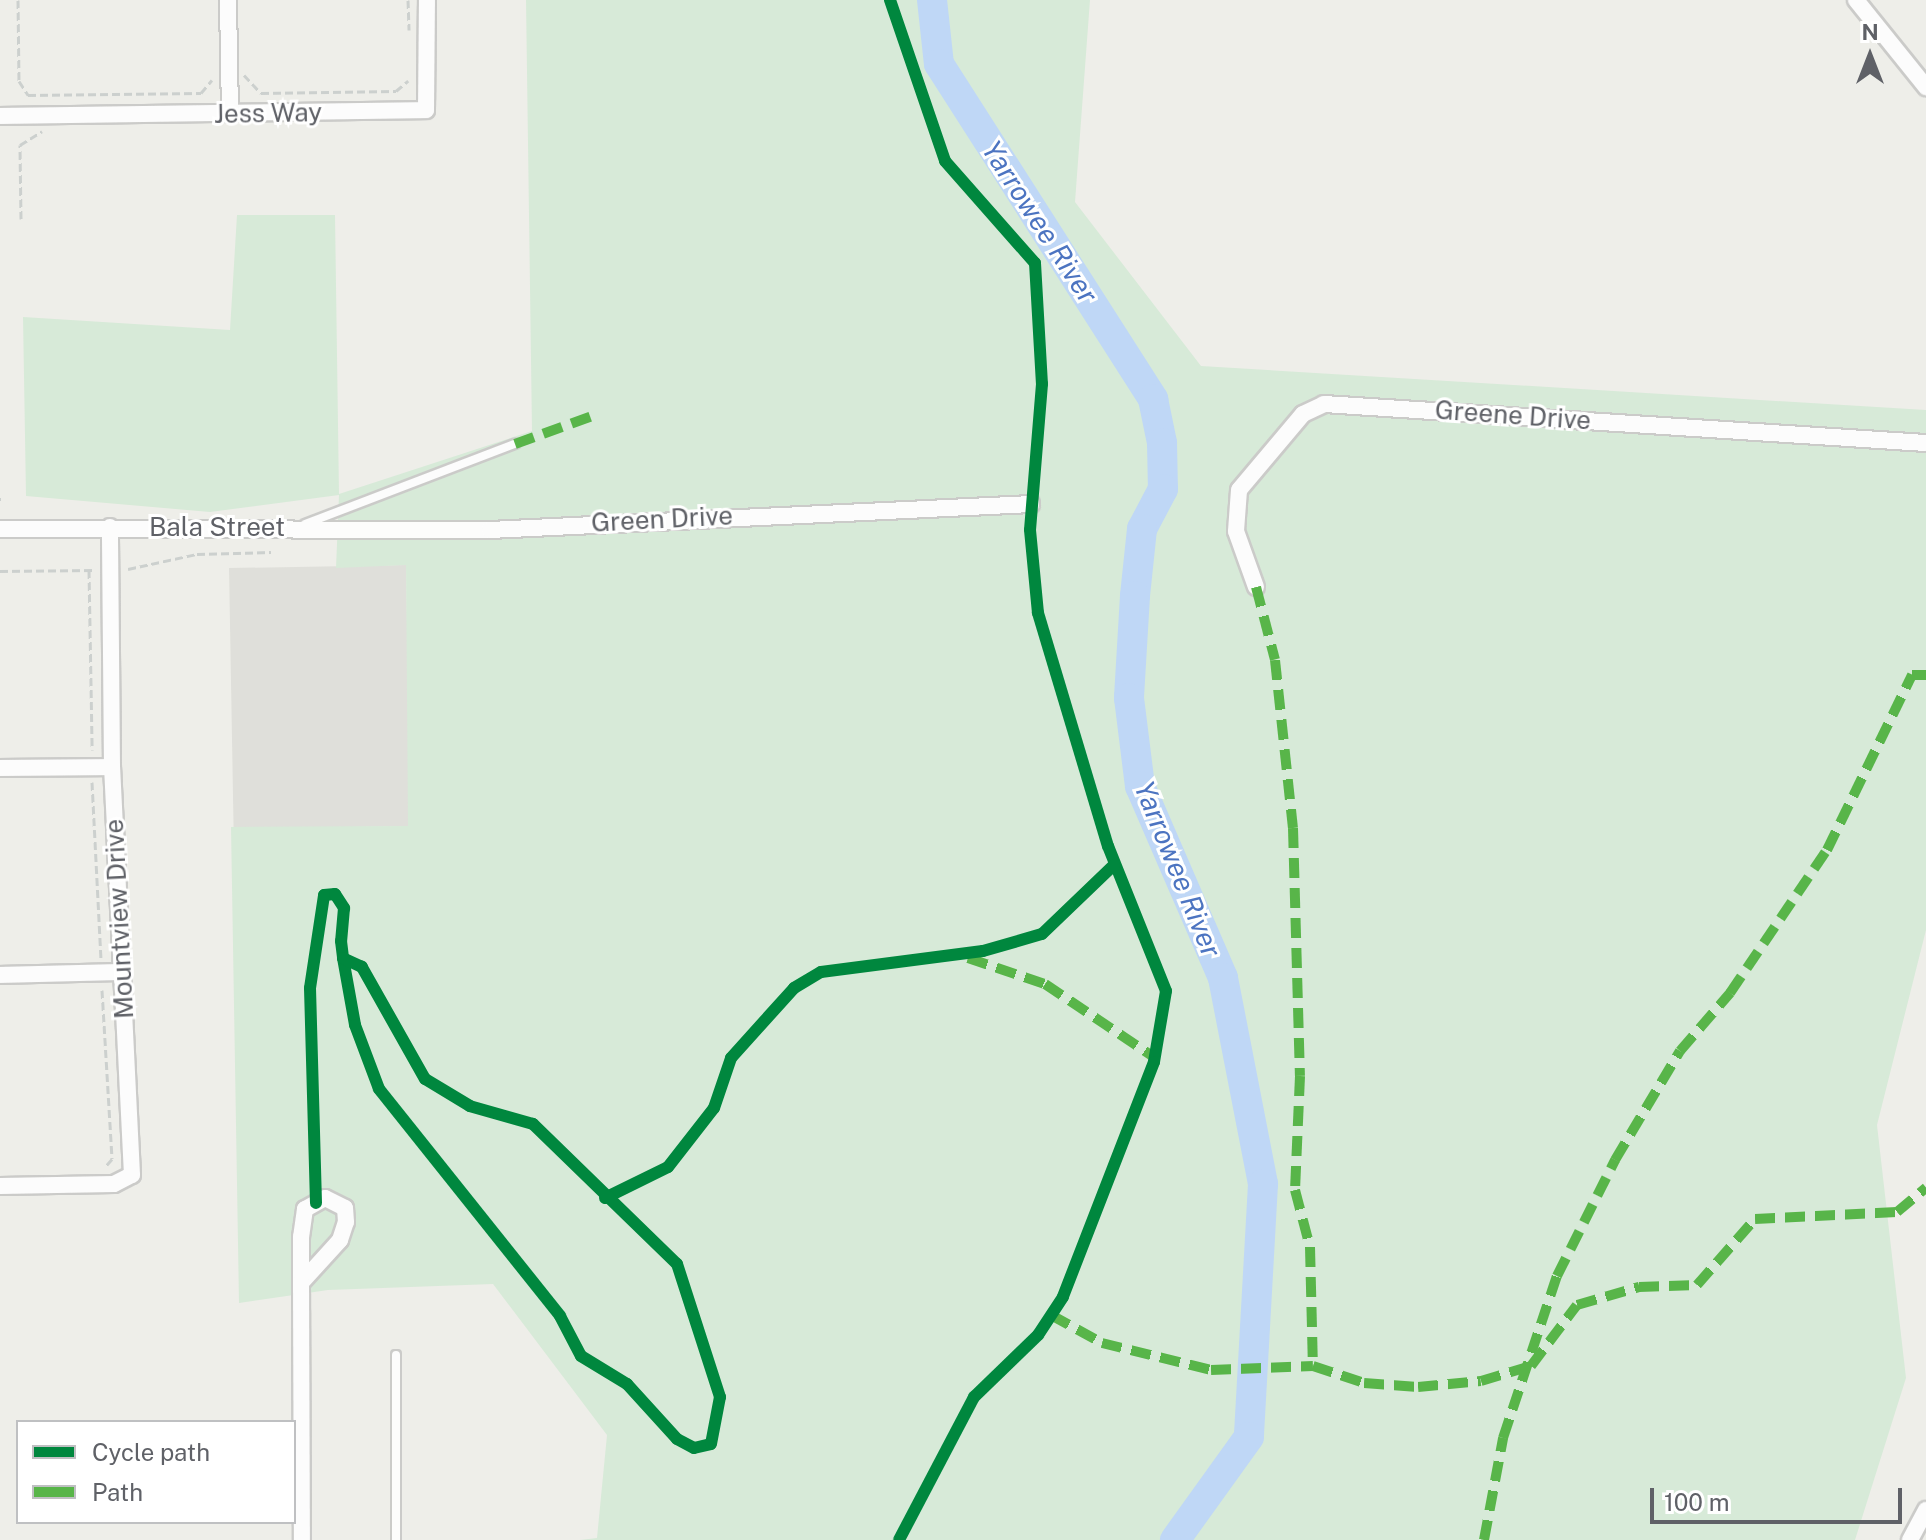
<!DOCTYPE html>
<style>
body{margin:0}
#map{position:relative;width:1926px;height:1540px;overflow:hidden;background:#eeeee9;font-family:"Public Sans",sans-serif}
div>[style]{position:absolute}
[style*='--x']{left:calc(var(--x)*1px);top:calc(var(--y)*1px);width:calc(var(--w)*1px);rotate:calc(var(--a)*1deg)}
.industrial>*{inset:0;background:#dfdfda;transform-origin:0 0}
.green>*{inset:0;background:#d7ead8}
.river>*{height:30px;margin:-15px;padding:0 15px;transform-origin:15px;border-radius:15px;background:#bfd7f6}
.path>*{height:3px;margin-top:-1.5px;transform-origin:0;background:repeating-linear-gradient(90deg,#ccd0ce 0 8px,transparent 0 12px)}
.roads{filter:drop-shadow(2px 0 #cbcbc9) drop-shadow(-2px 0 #cbcbc9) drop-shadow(0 2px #cbcbc9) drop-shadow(0 -2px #cbcbc9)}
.lane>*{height:8px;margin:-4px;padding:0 4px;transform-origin:4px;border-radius:4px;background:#fcfcfc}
.street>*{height:16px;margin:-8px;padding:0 8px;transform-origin:8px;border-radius:8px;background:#fcfcfc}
.quiet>*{height:10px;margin-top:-5px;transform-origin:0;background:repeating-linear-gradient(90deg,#58b549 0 20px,transparent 0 30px)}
.cycleway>*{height:12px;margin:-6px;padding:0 6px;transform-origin:6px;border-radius:6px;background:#00873e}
span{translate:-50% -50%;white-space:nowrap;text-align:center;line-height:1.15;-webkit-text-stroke:6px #fff;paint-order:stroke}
.street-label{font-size:26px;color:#5f6167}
.water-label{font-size:28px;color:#4c74c1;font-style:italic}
.legend{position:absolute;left:16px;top:1420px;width:280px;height:104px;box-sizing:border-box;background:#fff;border:2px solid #bfc0c2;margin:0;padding:10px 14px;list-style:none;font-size:24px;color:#5f6167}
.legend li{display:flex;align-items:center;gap:16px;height:40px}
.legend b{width:40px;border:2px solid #bfc0c2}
.north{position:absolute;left:1830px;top:16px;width:80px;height:80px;-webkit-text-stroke:6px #fff;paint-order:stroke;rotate:0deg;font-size:22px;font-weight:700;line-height:32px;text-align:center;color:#5f6167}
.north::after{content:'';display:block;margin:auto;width:28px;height:36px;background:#5f6167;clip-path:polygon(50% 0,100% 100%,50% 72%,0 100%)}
.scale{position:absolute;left:1650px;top:1488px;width:252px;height:36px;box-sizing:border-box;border:4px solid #5f6167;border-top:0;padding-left:10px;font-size:24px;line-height:28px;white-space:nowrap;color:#5f6167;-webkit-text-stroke:6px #fff;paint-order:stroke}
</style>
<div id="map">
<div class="industrial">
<i style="left:406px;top:565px;width:261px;height:177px;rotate:89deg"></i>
</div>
<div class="green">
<i style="clip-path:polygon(526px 0,1090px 0,1075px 202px,1201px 366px,1926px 410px,1926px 930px,1877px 1125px,1906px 1378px,1855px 1540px,580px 1540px,597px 1538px,607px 1435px,493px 1284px,328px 1290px,239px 1303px,231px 827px,408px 826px,406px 565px,336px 568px,339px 495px,210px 512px,26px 496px,23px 317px,230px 330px,237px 215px,335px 215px,339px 494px,532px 431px)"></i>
</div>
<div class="river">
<i style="--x:932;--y:0;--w:64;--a:83.8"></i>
<i style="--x:939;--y:64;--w:398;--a:57.4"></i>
<i style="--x:1153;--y:399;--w:45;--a:78.4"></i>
<i style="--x:1162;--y:443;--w:46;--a:88.8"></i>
<i style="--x:1163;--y:489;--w:45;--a:117.7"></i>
<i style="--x:1142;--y:529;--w:67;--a:96"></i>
<i style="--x:1135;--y:596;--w:102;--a:93.4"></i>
<i style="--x:1129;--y:698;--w:89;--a:82.9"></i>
<i style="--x:1140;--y:786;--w:209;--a:66.6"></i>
<i style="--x:1223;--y:978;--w:210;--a:79"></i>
<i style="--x:1263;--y:1184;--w:253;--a:93.2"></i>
<i style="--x:1249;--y:1437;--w:127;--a:125.7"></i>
</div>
<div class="path">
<i style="--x:18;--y:0;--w:81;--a:89.3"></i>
<i style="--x:19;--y:81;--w:17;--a:57"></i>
<i style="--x:28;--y:95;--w:173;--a:-0.7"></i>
<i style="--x:201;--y:93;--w:17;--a:-50"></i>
<i style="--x:408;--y:0;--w:30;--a:88"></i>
<i style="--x:244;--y:75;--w:25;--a:47"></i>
<i style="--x:261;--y:93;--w:135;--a:-0.8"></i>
<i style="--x:396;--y:91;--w:16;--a:-40"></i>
<i style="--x:21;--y:219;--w:74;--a:-90.8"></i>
<i style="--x:20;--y:145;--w:26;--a:-32"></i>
<i style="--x:0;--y:499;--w:1;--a:0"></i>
<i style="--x:128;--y:569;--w:71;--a:-12.3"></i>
<i style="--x:197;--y:554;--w:74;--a:-1.5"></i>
<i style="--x:89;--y:570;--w:180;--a:89"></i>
<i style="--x:0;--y:571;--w:96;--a:-0.6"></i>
<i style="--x:92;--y:782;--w:176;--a:87.1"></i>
<i style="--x:102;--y:990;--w:169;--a:86.6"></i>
<i style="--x:112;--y:1159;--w:11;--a:131"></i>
</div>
<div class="roads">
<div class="lane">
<i style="--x:305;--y:524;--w:225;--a:-20.9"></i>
<i style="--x:396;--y:1540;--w:185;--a:-90"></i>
</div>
<div class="street">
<i style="--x:228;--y:0;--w:114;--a:89"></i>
<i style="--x:1856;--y:0;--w:112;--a:51.2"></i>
<i style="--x:0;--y:116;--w:426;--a:-0.8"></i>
<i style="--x:426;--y:110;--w:110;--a:-89.5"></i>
<i style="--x:0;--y:529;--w:490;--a:0.1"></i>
<i style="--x:490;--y:530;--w:542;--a:-2.75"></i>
<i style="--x:1256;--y:587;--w:59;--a:-109.7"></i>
<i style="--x:1236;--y:531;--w:41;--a:-85.8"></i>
<i style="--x:1239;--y:490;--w:99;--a:-49.9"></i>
<i style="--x:1303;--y:414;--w:23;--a:-25"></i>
<i style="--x:1324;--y:404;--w:603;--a:3.71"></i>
<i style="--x:0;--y:768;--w:112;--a:-0.5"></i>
<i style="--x:0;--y:975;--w:122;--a:-1.4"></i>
<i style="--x:0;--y:1186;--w:114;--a:-1"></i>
<i style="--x:114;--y:1184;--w:20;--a:-27"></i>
<i style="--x:132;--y:1175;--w:408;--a:-92.8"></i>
<i style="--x:112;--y:767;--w:240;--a:-90.5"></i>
<i style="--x:301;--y:1283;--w:58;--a:-47.8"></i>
<i style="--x:340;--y:1240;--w:19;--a:-72"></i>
<i style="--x:346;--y:1222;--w:14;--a:-94"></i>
<i style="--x:345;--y:1208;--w:22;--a:-153"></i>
<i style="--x:325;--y:1198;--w:23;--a:151"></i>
<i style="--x:305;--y:1209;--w:28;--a:98"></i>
<i style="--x:301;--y:1237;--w:46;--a:90"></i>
<i style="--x:301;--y:1283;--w:257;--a:89.8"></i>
<i style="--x:1910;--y:1540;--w:34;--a:-62"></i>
</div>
</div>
<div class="quiet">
<i style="--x:515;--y:444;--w:88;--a:-19.9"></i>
<i style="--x:1256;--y:587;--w:75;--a:75.4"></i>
<i style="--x:1275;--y:660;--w:169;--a:83.9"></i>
<i style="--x:1293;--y:828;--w:248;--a:88.4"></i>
<i style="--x:1300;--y:1076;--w:114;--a:92.5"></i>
<i style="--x:1295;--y:1190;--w:59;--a:75.3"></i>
<i style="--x:1310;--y:1247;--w:119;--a:88.6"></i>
<i style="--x:968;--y:958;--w:81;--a:18.7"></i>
<i style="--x:1045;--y:984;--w:133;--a:33.9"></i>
<i style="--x:1051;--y:1315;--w:58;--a:28.8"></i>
<i style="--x:1102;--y:1343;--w:112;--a:13.9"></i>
<i style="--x:1211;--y:1370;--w:102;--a:-2.2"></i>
<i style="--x:1313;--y:1366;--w:54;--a:18.4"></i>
<i style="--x:1364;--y:1383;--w:54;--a:4.2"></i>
<i style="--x:1418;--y:1387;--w:63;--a:-5.4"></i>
<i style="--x:1481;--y:1381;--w:52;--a:-16.7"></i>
<i style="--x:1531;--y:1366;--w:76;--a:-53"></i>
<i style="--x:1577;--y:1305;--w:65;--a:-16.2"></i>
<i style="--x:1639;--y:1287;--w:58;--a:-2"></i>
<i style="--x:1697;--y:1285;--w:88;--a:-48.7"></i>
<i style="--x:1755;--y:1219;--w:142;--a:-2.8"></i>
<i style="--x:1897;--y:1212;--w:38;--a:-40"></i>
<i style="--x:1484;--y:1540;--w:104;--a:-79.4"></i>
<i style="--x:1503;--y:1438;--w:171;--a:-71.6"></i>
<i style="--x:1557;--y:1276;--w:130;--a:-63.4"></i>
<i style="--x:1615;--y:1160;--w:127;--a:-59.2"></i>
<i style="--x:1680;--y:1051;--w:77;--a:-49.2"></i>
<i style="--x:1730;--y:993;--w:173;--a:-55.9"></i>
<i style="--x:1827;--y:850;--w:195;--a:-64.1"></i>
<i style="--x:1912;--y:675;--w:14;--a:0"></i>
</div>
<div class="cycleway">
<i style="--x:890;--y:0;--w:170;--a:71.1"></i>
<i style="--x:945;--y:161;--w:136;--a:48.6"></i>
<i style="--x:1035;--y:263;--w:121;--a:86.7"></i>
<i style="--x:1042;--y:384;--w:146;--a:94.7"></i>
<i style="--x:1030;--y:530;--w:83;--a:84.5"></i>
<i style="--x:1038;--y:613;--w:243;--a:73.3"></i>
<i style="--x:1108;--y:846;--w:156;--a:68.2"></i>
<i style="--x:1166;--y:991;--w:72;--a:99.6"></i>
<i style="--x:1154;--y:1062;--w:252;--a:111.2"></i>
<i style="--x:1063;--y:1297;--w:45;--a:123.3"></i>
<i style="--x:1038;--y:1335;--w:89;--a:135.9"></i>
<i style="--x:974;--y:1397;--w:161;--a:117.7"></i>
<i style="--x:605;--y:1198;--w:70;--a:-26.2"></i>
<i style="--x:668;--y:1167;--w:75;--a:-52.1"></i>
<i style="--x:714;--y:1108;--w:53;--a:-71.2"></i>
<i style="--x:731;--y:1058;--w:94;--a:-48"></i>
<i style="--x:794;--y:988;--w:31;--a:-31"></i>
<i style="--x:821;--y:972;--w:163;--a:-7.4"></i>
<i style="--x:983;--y:951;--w:61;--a:-16.1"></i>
<i style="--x:1042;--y:934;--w:100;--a:-43.8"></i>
<i style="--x:316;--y:1203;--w:215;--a:-91.6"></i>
<i style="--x:310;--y:988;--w:94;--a:-81.4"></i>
<i style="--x:324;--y:895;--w:11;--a:-5"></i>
<i style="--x:335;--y:894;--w:17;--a:57"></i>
<i style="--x:344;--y:908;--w:33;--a:95"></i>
<i style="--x:341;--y:941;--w:17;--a:83"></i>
<i style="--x:343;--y:958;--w:68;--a:79.8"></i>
<i style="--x:355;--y:1025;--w:68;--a:69.4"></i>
<i style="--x:379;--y:1089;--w:290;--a:51.4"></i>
<i style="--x:560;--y:1316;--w:45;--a:62.3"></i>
<i style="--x:581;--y:1356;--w:54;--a:31.3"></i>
<i style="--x:627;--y:1384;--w:74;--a:47.7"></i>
<i style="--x:677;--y:1439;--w:19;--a:28"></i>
<i style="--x:694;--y:1448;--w:17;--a:-13"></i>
<i style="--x:711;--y:1444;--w:48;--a:-79.2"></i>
<i style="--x:720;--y:1397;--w:140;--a:-107.9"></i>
<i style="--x:677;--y:1264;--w:201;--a:-135.8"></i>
<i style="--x:533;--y:1124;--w:66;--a:-164.1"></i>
<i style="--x:470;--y:1106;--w:52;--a:-149"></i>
<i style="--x:425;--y:1079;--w:129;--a:-119.4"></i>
<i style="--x:362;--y:967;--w:21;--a:-155"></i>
</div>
<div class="street-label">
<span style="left:268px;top:113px;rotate:-1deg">Jess Way</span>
<span style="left:1513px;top:415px;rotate:4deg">Greene Drive</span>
<span style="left:662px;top:519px;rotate:-3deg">Green Drive</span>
<span style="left:217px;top:527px">Bala Street</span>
<span style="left:119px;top:919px;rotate:-93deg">Mountview Drive</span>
</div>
<div class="water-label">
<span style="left:1040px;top:222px;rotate:57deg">Yarrowee River</span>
<span style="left:1178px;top:869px;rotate:68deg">Yarrowee River</span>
</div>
<ul class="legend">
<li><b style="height:10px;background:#00873e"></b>Cycle path</li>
<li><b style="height:10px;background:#58b549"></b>Path</li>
</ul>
<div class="north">N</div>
<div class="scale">100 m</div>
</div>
